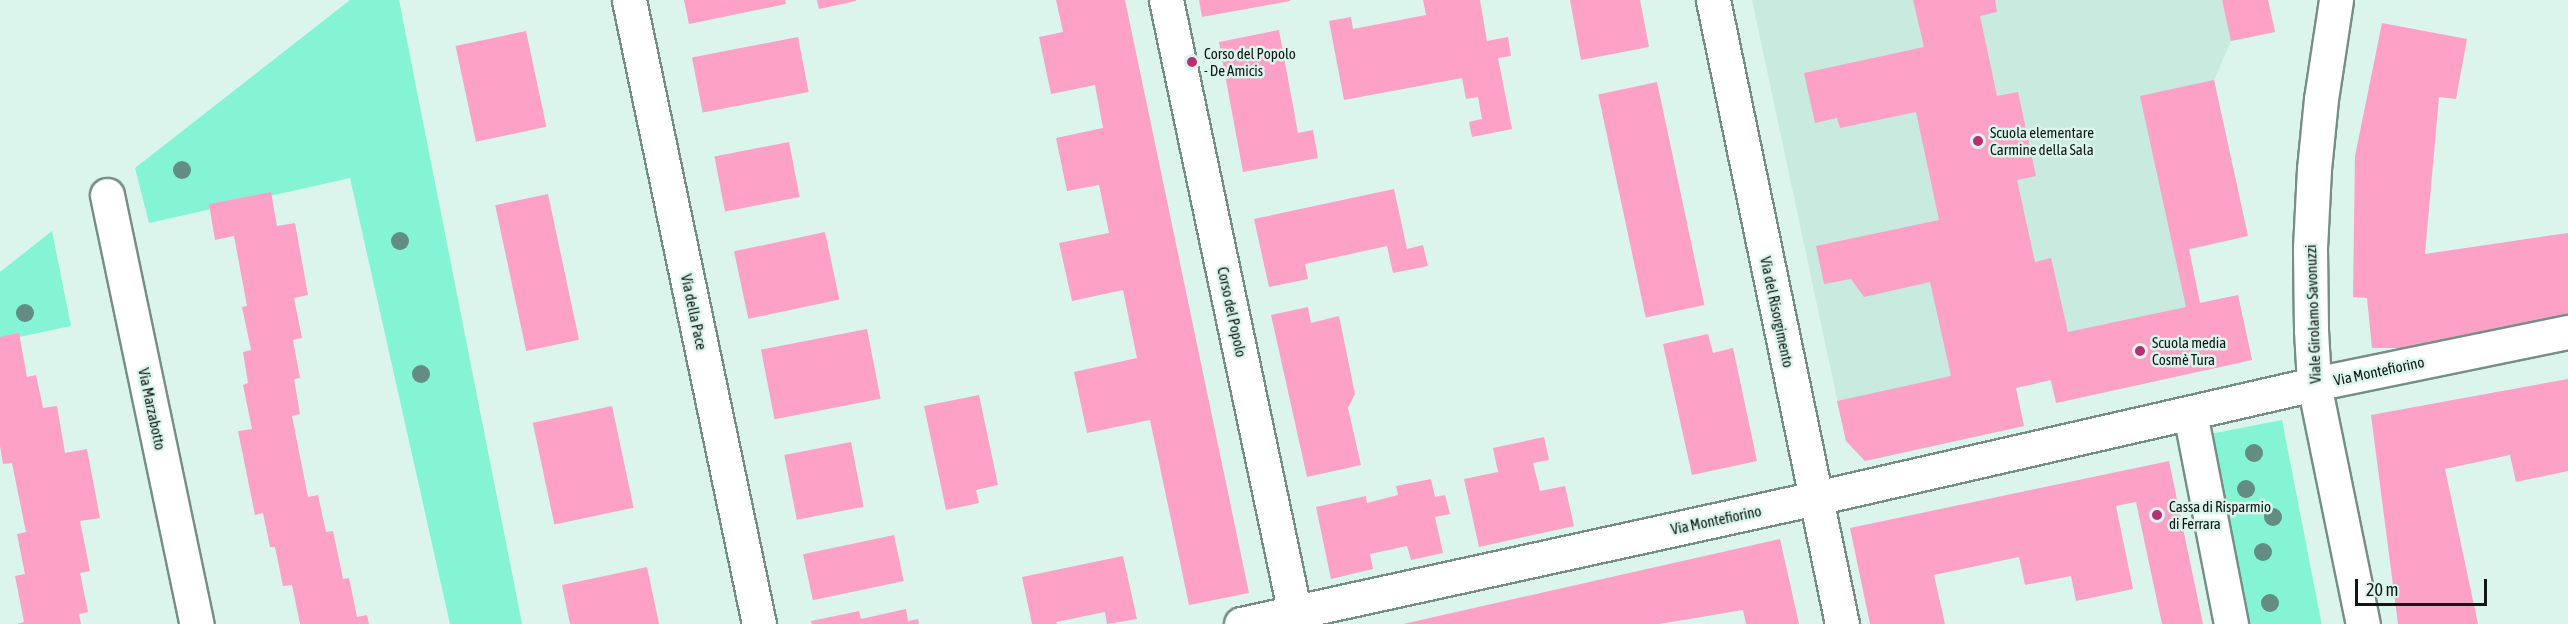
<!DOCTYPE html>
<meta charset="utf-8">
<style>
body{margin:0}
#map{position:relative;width:2568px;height:624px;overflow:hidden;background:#dbf4ec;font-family:"Asap Condensed",sans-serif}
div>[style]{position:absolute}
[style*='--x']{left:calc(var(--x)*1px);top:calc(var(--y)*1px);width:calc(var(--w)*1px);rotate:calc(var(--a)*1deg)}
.built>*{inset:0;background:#c8eadf}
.green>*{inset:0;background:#85f4d4;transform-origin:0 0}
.building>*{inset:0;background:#fda1c6;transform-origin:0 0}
.roads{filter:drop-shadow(2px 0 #778e86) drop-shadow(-2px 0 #778e86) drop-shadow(0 2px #778e86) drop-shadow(0 -2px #778e86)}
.street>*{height:33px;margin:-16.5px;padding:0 16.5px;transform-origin:16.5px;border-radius:16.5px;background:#fff}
.secondary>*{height:33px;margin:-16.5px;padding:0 16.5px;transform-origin:16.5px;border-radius:16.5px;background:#fff}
.trees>*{width:18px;height:18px;margin:-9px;border-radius:50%;background:#638c82}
.dots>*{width:16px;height:16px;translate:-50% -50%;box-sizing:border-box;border:3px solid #dbf4ec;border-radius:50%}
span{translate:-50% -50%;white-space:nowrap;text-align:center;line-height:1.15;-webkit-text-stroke:5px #dbf4ec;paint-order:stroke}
.poi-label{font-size:15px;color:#0f1815}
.left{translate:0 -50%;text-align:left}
.street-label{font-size:15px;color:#0f1815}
.scale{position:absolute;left:2355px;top:579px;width:132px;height:27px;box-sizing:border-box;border:3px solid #0f1815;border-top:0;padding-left:8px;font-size:18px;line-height:21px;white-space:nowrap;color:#0f1815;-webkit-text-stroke:4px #dbf4ec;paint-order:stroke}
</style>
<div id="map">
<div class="built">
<i style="clip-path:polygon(1752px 0,2268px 0,2275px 32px,2231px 41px,2214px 80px,2248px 236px,2189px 250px,2200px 303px,2238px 295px,2252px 360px,2056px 403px,2050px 380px,2016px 388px,2024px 426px,1865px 461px,1846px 441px)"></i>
</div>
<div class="green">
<i style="clip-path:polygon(350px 0,399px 0,522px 624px,450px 624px,350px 178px,149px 223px,135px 168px)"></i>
<i style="clip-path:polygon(52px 231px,71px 326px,0 341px,0 272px)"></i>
<i style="left:2282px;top:420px;width:208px;height:72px;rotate:79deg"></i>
</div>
<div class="building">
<i style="clip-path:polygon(684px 0,785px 0,786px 4px,689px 24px)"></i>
<i style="clip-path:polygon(817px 0,856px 0,856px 1px,819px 9px)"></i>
<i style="clip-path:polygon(1056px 0,1125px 0,1249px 593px,1189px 605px,1150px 420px,1087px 433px,1074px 372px,1137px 358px,1123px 290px,1072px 301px,1059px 243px,1109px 233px,1099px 185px,1067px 191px,1056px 138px,1103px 128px,1095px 85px,1051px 94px,1039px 37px,1063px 32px)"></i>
<i style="clip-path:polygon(1199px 0,1290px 0,1290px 1px,1202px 17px)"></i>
<i style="clip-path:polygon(1423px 0,1480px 0,1487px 41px,1508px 37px,1511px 56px,1498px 58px,1512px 129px,1472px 137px,1469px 122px,1482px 119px,1478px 97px,1466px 99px,1462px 78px,1344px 100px,1329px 21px,1351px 17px,1353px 29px,1426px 15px)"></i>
<i style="clip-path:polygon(1570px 0,1640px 0,1649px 47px,1581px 60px)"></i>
<i style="clip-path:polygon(1913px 0,1995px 0,1997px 12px,1980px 16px,1997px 96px,2018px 92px,2036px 176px,2017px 180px,2035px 262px,2051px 258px,2068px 332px,2186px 307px,2140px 96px,2214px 80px,2248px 236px,2189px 249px,2200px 303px,2238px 295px,2252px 360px,2056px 403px,2051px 380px,2016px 388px,2024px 426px,1865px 461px,1846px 441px,1837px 401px,1951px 376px,1930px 282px,1864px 297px,1851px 279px,1824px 284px,1816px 246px,1939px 220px,1916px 112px,1840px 128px,1837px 118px,1815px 123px,1804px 73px,1924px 47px)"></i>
<i style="clip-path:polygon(2222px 0,2268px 0,2275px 32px,2231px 41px)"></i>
<i style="clip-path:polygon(2382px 23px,2467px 39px,2456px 99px,2439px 97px,2425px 254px,2568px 233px,2568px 319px,2428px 348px,2372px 348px,2367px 298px,2353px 297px,2355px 156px)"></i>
<i style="clip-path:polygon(1279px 30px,1298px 133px,1313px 130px,1318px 158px,1243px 172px,1219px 42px)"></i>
<i style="left:526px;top:31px;width:98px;height:72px;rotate:78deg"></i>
<i style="left:798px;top:37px;width:56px;height:108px;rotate:79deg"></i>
<i style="left:1657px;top:82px;width:228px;height:60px;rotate:78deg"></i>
<i style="left:789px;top:142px;width:56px;height:76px;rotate:79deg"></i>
<i style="clip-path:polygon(1394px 189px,1407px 249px,1423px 245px,1428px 266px,1393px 273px,1387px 246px,1305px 264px,1308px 279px,1269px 287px,1254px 219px)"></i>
<i style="clip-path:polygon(271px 192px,277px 226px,295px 223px,308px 295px,294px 298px,302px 338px,293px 340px,300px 378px,294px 379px,300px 414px,292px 416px,308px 497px,318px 495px,326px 532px,333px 531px,343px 579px,349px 578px,357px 617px,367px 615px,369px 624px,300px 624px,292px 585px,283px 586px,275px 547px,270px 547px,263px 513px,255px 515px,238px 431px,252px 429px,243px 385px,248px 383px,243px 352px,251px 350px,242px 307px,247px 306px,234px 236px,215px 240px,209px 204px)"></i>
<i style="left:548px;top:194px;width:149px;height:54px;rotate:78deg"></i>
<i style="left:825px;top:232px;width:69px;height:93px;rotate:78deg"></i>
<i style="clip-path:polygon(1308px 307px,1311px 323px,1339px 316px,1355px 394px,1348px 408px,1361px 465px,1307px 477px,1271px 315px)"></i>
<i style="left:867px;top:329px;width:71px;height:108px;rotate:79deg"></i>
<i style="clip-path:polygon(19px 333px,27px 377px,36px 375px,43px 408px,57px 406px,65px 453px,87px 449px,100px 518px,80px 521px,90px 571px,80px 573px,88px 612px,79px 614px,81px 624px,17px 624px,24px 622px,15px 576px,25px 574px,17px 534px,26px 532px,12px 463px,3px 464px,0 446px,0 337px)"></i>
<i style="clip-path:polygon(1708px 334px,1713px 353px,1733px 348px,1757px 461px,1692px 475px,1663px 344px)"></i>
<i style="clip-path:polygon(2568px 379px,2568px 471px,2516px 482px,2510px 455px,2445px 469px,2478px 624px,2398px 624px,2371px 415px)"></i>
<i style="clip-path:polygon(979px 395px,998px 485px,976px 490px,979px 503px,946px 510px,924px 406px)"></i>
<i style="left:612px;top:406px;width:104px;height:81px;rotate:78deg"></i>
<i style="clip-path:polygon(1544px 437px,1549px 460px,1533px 463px,1540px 491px,1565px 486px,1574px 526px,1479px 547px,1464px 479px,1498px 472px,1493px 448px)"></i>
<i style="left:851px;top:442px;width:66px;height:68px;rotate:79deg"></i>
<i style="clip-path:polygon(2169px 461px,2203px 624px,2162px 624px,2136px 502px,2116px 506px,2133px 589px,2076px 601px,2071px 576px,2025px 585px,2019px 557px,1934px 575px,1945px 624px,1870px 624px,1850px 528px)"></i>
<i style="clip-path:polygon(1431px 479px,1435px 497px,1445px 495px,1450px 514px,1435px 517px,1443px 553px,1411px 560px,1407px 546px,1370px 554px,1373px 569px,1331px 579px,1316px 507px,1366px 496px,1367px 503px,1398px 495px,1396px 486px)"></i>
<i style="left:894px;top:535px;width:47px;height:93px;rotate:78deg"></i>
<i style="clip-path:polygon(1780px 539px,1799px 624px,1746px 624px,1743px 610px,1659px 624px,1403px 624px)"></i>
<i style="clip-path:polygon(1123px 556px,1137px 619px,1107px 624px,1105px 612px,1056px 622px,1057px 624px,1032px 624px,1022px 577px)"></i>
<i style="clip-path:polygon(647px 567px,659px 624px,570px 624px,562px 585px)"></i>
<i style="clip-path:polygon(906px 609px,908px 621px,918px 619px,919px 624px,812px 624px,811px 621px,859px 611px,861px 619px)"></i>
</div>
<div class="roads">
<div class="street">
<i style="--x:629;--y:0;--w:637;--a:78.23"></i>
<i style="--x:1713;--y:0;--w:637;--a:78.32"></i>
<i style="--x:107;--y:195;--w:438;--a:78.2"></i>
<i style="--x:2190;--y:413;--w:215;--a:79"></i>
<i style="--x:1241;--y:624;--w:589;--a:-12.36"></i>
<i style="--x:1816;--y:498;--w:511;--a:-12.89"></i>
<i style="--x:2314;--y:384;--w:259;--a:-11.6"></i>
</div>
<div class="secondary">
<i style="--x:1166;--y:0;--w:638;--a:78.14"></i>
<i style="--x:2336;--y:0;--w:100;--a:98.6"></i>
<i style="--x:2321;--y:99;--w:70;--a:95.7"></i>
<i style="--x:2314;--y:169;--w:79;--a:92.9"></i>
<i style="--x:2310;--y:248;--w:82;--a:89.3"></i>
<i style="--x:2311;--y:330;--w:54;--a:86.8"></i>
<i style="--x:2314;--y:384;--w:245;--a:78.5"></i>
</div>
</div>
<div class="trees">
<i style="left:182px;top:170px"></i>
<i style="left:400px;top:241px"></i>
<i style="left:25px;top:313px"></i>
<i style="left:421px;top:374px"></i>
<i style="left:2254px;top:453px"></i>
<i style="left:2246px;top:489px"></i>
<i style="left:2273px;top:517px"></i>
<i style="left:2263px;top:552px"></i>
<i style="left:2270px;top:603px"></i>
</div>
<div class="dots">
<i style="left:1192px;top:62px;background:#b63073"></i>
<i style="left:1978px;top:141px;background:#b63073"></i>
<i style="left:2140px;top:351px;background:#b63073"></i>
<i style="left:2157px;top:515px;background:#b63073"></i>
</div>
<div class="poi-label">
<span class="left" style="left:1204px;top:62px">Corso del Popolo<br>- De Amicis</span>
<span class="left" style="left:1990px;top:141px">Scuola elementare<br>Carmine della Sala</span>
<span class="left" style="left:2152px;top:351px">Scuola media<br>Cosmè Tura</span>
<span class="left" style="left:2169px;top:515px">Cassa di Risparmio<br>di Ferrara</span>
</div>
<div class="street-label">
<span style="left:694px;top:312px;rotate:78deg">Via della Pace</span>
<span style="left:1232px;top:312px;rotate:78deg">Corso del Popolo</span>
<span style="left:1777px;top:312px;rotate:78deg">Via del Risorgimento</span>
<span style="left:2313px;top:314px;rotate:-92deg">Viale Girolamo Savonuzzi</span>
<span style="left:2379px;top:371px;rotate:-12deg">Via Montefiorino</span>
<span style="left:152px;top:409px;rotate:78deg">Via Marzabotto</span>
<span style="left:1716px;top:520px;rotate:-12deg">Via Montefiorino</span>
</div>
<div class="scale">20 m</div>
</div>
